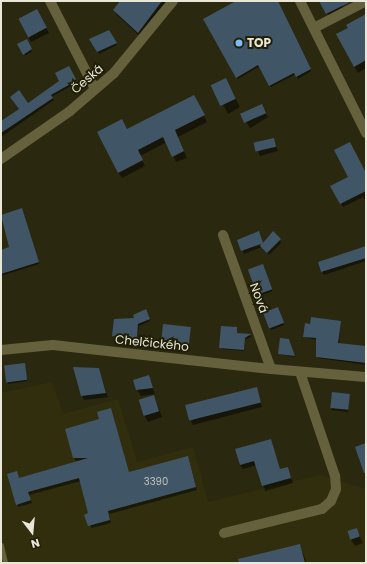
<!DOCTYPE html>
<meta charset="utf-8">
<style>
body{margin:0}
#map{position:relative;width:367px;height:564px;overflow:hidden;background:#2b2810;font-family:Poppins,sans-serif}
div>[style]{position:absolute}
[style*='--x']{left:calc(var(--x)*1px);top:calc(var(--y)*1px);width:calc(var(--w)*1px);rotate:calc(var(--a)*1deg)}
.built>*{inset:0;background:#312e0d}
.shadow>*{inset:0;background:#0007;transform-origin:0 0}
.building>*{inset:0;background:#405667;transform-origin:0 0}
.service>*{height:5px;margin:-2.5px;padding:0 2.5px;transform-origin:2.5px;border-radius:2.5px;background:#65613c}
.minor>*{height:10px;margin:-5px;padding:0 5px;transform-origin:5px;border-radius:5px;background:#65613c}
.dots>*{width:11px;height:11px;translate:-50% -50%;box-sizing:border-box;border:2px solid #211f07;border-radius:50%}
span{translate:-50% -50%;white-space:nowrap;text-align:center;line-height:1.15;-webkit-text-stroke:4px #211f07;paint-order:stroke}
.number-label{font-size:10px;color:#bec3bc}
.number-label span{-webkit-text-stroke-width:0}
.poi-label{font-size:12px;color:#e8e7d8;font-weight:700}
.left{translate:0 -50%;text-align:left}
.street-label{font-size:12px;color:#e8e7d8}
.frame{position:absolute;inset:0;border:2px solid #e8e7d8;pointer-events:none}
.north{position:absolute;left:12px;top:512px;width:40px;height:40px;-webkit-text-stroke:3px #211f07;paint-order:stroke;rotate:164deg;font-size:11px;font-weight:700;line-height:16px;text-align:center;color:#e8e7d8}
.north::after{content:'';display:block;margin:auto;width:14px;height:18px;background:#e8e7d8;clip-path:polygon(50% 0,100% 100%,50% 72%,0 100%)}
</style>
<div id="map">
<div class="built">
<i style="clip-path:polygon(52px 382px,63px 414px,118px 399px,137px 462px,193px 447px,208px 502px,320px 475px,366px 489px,366px 563px,1px 563px,1px 393px)"></i>
</div>
<div class="shadow">
<i style="clip-path:polygon(120px 1px,168px 1px,141px 37px,117px 15px,114px 10px)"></i>
<i style="clip-path:polygon(238px 1px,275px 1px,311px 71px,298px 79px,296px 74px,271px 87px,260px 66px,238px 79px,205px 20px)"></i>
<i style="clip-path:polygon(320px 1px,343px 1px,340px 3px,344px 9px,329px 17px)"></i>
<i style="clip-path:polygon(39px 14px,49px 33px,31px 42px,20px 19px)"></i>
<i style="clip-path:polygon(366px 16px,366px 68px,358px 73px,354px 66px,349px 29px)"></i>
<i style="clip-path:polygon(109px 31px,117px 45px,99px 54px,90px 39px)"></i>
<i style="left:26px;top:41px;width:12px;height:8px;rotate:59deg"></i>
<i style="clip-path:polygon(68px 67px,76px 81px,75px 84px,51px 97px,54px 100px,1px 137px,1px 122px,60px 81px)"></i>
<i style="clip-path:polygon(213px 86px,230px 88px,240px 107px,228px 114px)"></i>
<i style="clip-path:polygon(197px 102px,207px 122px,178px 137px,187px 158px,176px 162px,167px 142px,140px 156px,145px 166px,122px 178px,118px 172px,127px 130px)"></i>
<i style="left:261px;top:106px;width:13px;height:21px;rotate:58deg"></i>
<i style="clip-path:polygon(273px 139px,278px 151px,260px 156px,258px 152px)"></i>
<i style="clip-path:polygon(349px 143px,366px 173px,366px 203px,363px 197px,343px 207px,331px 186px,349px 177px)"></i>
<i style="clip-path:polygon(22px 209px,39px 264px,1px 276px,1px 251px,11px 248px,1px 216px)"></i>
<i style="clip-path:polygon(239px 240px,263px 244px,280px 240px,281px 243px,269px 255px,262px 247px,244px 254px)"></i>
<i style="clip-path:polygon(366px 247px,366px 261px,324px 275px,319px 262px)"></i>
<i style="left:263px;top:267px;width:26px;height:14px;rotate:69deg"></i>
<i style="clip-path:polygon(279px 309px,284px 325px,271px 330px,270px 328px)"></i>
<i style="clip-path:polygon(146px 312px,150px 321px,139px 326px,137px 340px,114px 338px)"></i>
<i style="clip-path:polygon(340px 322px,339px 344px,366px 347px,366px 344px,366px 365px,318px 358px,317px 340px,304px 337px,306px 324px)"></i>
<i style="clip-path:polygon(190px 328px,189px 346px,163px 342px)"></i>
<i style="clip-path:polygon(236px 328px,237px 334px,252px 336px,245px 340px,244px 351px,221px 349px)"></i>
<i style="clip-path:polygon(289px 339px,290px 341px,295px 357px,279px 354px)"></i>
<i style="clip-path:polygon(25px 366px,27px 381px,8px 384px,5px 367px)"></i>
<i style="clip-path:polygon(99px 369px,108px 397px,84px 400px,82px 395px)"></i>
<i style="clip-path:polygon(148px 376px,155px 394px,141px 396px,137px 389px)"></i>
<i style="clip-path:polygon(256px 388px,262px 407px,193px 425px,191px 421px)"></i>
<i style="clip-path:polygon(349px 395px,348px 412px,332px 410px,331px 408px)"></i>
<i style="clip-path:polygon(154px 396px,162px 417px,148px 422px,144px 415px)"></i>
<i style="clip-path:polygon(112px 412px,129px 473px,189px 460px,197px 490px,109px 514px,111px 523px,91px 528px,90px 514px,81px 481px,29px 495px,32px 503px,18px 507px,19px 479px,82px 461px,76px 461px,74px 458px,100px 420px)"></i>
<i style="clip-path:polygon(271px 440px,280px 470px,287px 468px,293px 483px,265px 491px,257px 465px,243px 469px,240px 465px)"></i>
<i style="clip-path:polygon(356px 529px,363px 543px,355px 546px,351px 540px)"></i>
<i style="clip-path:polygon(300px 546px,307px 563px,249px 563px)"></i>
</div>
<div class="building">
<i style="clip-path:polygon(120px 1px,162px 1px,138px 33px,113px 10px)"></i>
<i style="clip-path:polygon(236px 1px,278px 1px,311px 69px,296px 77px,294px 73px,269px 86px,258px 65px,236px 78px,203px 19px)"></i>
<i style="clip-path:polygon(319px 1px,352px 1px,326px 14px)"></i>
<i style="left:37px;top:9px;width:21px;height:21px;rotate:62deg"></i>
<i style="clip-path:polygon(366px 14px,366px 60px,354px 67px,336px 34px,348px 28px,346px 25px)"></i>
<i style="clip-path:polygon(109px 30px,117px 43px,97px 52px,89px 39px)"></i>
<i style="clip-path:polygon(27px 39px,32px 49px,23px 55px,17px 44px)"></i>
<i style="clip-path:polygon(69px 66px,76px 79px,74px 82px,51px 95px,53px 98px,1px 133px,1px 121px,19px 109px,10px 97px,19px 90px,28px 103px,59px 81px,55px 73px)"></i>
<i style="left:226px;top:78px;width:23px;height:17px;rotate:65deg"></i>
<i style="clip-path:polygon(194px 95px,205px 115px,175px 130px,184px 151px,172px 157px,163px 137px,138px 150px,143px 160px,118px 173px,97px 132px,122px 119px,127px 129px)"></i>
<i style="left:262px;top:104px;width:10px;height:24px;rotate:66deg"></i>
<i style="left:274px;top:138px;width:9px;height:21px;rotate:77deg"></i>
<i style="clip-path:polygon(350px 142px,366px 173px,366px 191px,340px 204px,330px 186px,348px 177px,334px 150px)"></i>
<i style="clip-path:polygon(22px 208px,39px 262px,1px 274px,1px 250px,9px 247px,1px 215px)"></i>
<i style="clip-path:polygon(259px 231px,263px 243px,273px 231px,281px 239px,267px 253px,260px 246px,261px 244px,241px 251px,237px 240px)"></i>
<i style="clip-path:polygon(366px 246px,366px 258px,321px 272px,318px 262px)"></i>
<i style="left:263px;top:264px;width:27px;height:16px;rotate:70deg"></i>
<i style="left:278px;top:307px;width:17px;height:16px;rotate:69deg"></i>
<i style="clip-path:polygon(146px 309px,150px 319px,138px 324px,137px 339px,112px 336px,114px 319px,134px 318px,133px 315px)"></i>
<i style="clip-path:polygon(311px 317px,341px 321px,338px 343px,366px 346px,366px 363px,316px 357px,316px 338px,303px 337px,305px 323px,310px 324px)"></i>
<i style="left:163px;top:324px;width:28px;height:18px;rotate:6deg"></i>
<i style="clip-path:polygon(221px 326px,237px 327px,237px 333px,251px 334px,245px 338px,244px 350px,219px 348px)"></i>
<i style="clip-path:polygon(280px 338px,289px 339px,295px 356px,278px 354px)"></i>
<i style="left:25px;top:363px;width:17px;height:21px;rotate:83deg"></i>
<i style="clip-path:polygon(73px 367px,99px 368px,106px 393px,81px 396px)"></i>
<i style="clip-path:polygon(149px 375px,153px 388px,136px 390px,133px 380px)"></i>
<i style="left:257px;top:387px;width:16px;height:74px;rotate:76deg"></i>
<i style="left:332px;top:392px;width:18px;height:16px;rotate:6deg"></i>
<i style="left:154px;top:395px;width:17px;height:16px;rotate:73deg"></i>
<i style="clip-path:polygon(111px 408px,129px 472px,188px 456px,196px 487px,108px 511px,110px 520px,88px 526px,84px 515px,88px 513px,79px 478px,28px 492px,31px 500px,16px 505px,7px 474px,17px 471px,19px 478px,88px 458px,73px 458px,65px 429px,99px 419px,97px 412px)"></i>
<i style="clip-path:polygon(271px 439px,280px 469px,288px 467px,291px 478px,262px 486px,254px 461px,240px 465px,235px 449px)"></i>
<i style="clip-path:polygon(366px 443px,366px 473px,364px 473px,355px 447px)"></i>
<i style="left:357px;top:528px;width:9px;height:10px;rotate:72deg"></i>
<i style="clip-path:polygon(300px 544px,305px 563px,239px 563px,238px 559px)"></i>
</div>
<div class="service">
<i style="--x:1;--y:545;--w:18;--a:77"></i>
</div>
<div class="minor">
<i style="--x:50;--y:1;--w:99;--a:62.9"></i>
<i style="--x:300;--y:1;--w:148;--a:63.4"></i>
<i style="--x:314;--y:28;--w:59;--a:-27.4"></i>
<i style="--x:1;--y:159;--w:84;--a:-34.8"></i>
<i style="--x:70;--y:111;--w:58;--a:-40.8"></i>
<i style="--x:114;--y:73;--w:93;--a:-50.7"></i>
<i style="--x:223;--y:235;--w:142;--a:70.3"></i>
<i style="--x:1;--y:350;--w:52;--a:-5.5"></i>
<i style="--x:53;--y:345;--w:219;--a:6.3"></i>
<i style="--x:271;--y:369;--w:95;--a:4.8"></i>
<i style="--x:224;--y:533;--w:101;--a:-13.8"></i>
<i style="--x:322;--y:509;--w:12;--a:-42"></i>
<i style="--x:331;--y:501;--w:13;--a:-67"></i>
<i style="--x:336;--y:489;--w:13;--a:-94"></i>
<i style="--x:335;--y:476;--w:110;--a:-108.6"></i>
</div>
<div class="dots">
<i style="left:239px;top:43px;background:#78bff8"></i>
</div>
<div class="number-label">
<span style="left:156px;top:482px">3390</span>
</div>
<div class="poi-label">
<span class="left" style="left:247px;top:43px">TOP</span>
</div>
<div class="street-label">
<span style="left:87px;top:79px;rotate:-41deg">Česká</span>
<span style="left:259px;top:298px;rotate:70deg">Nová</span>
<span style="left:152px;top:343px;rotate:6deg">Chelčického</span>
</div>
<div class="frame"></div>
<div class="north">N</div>
</div>
